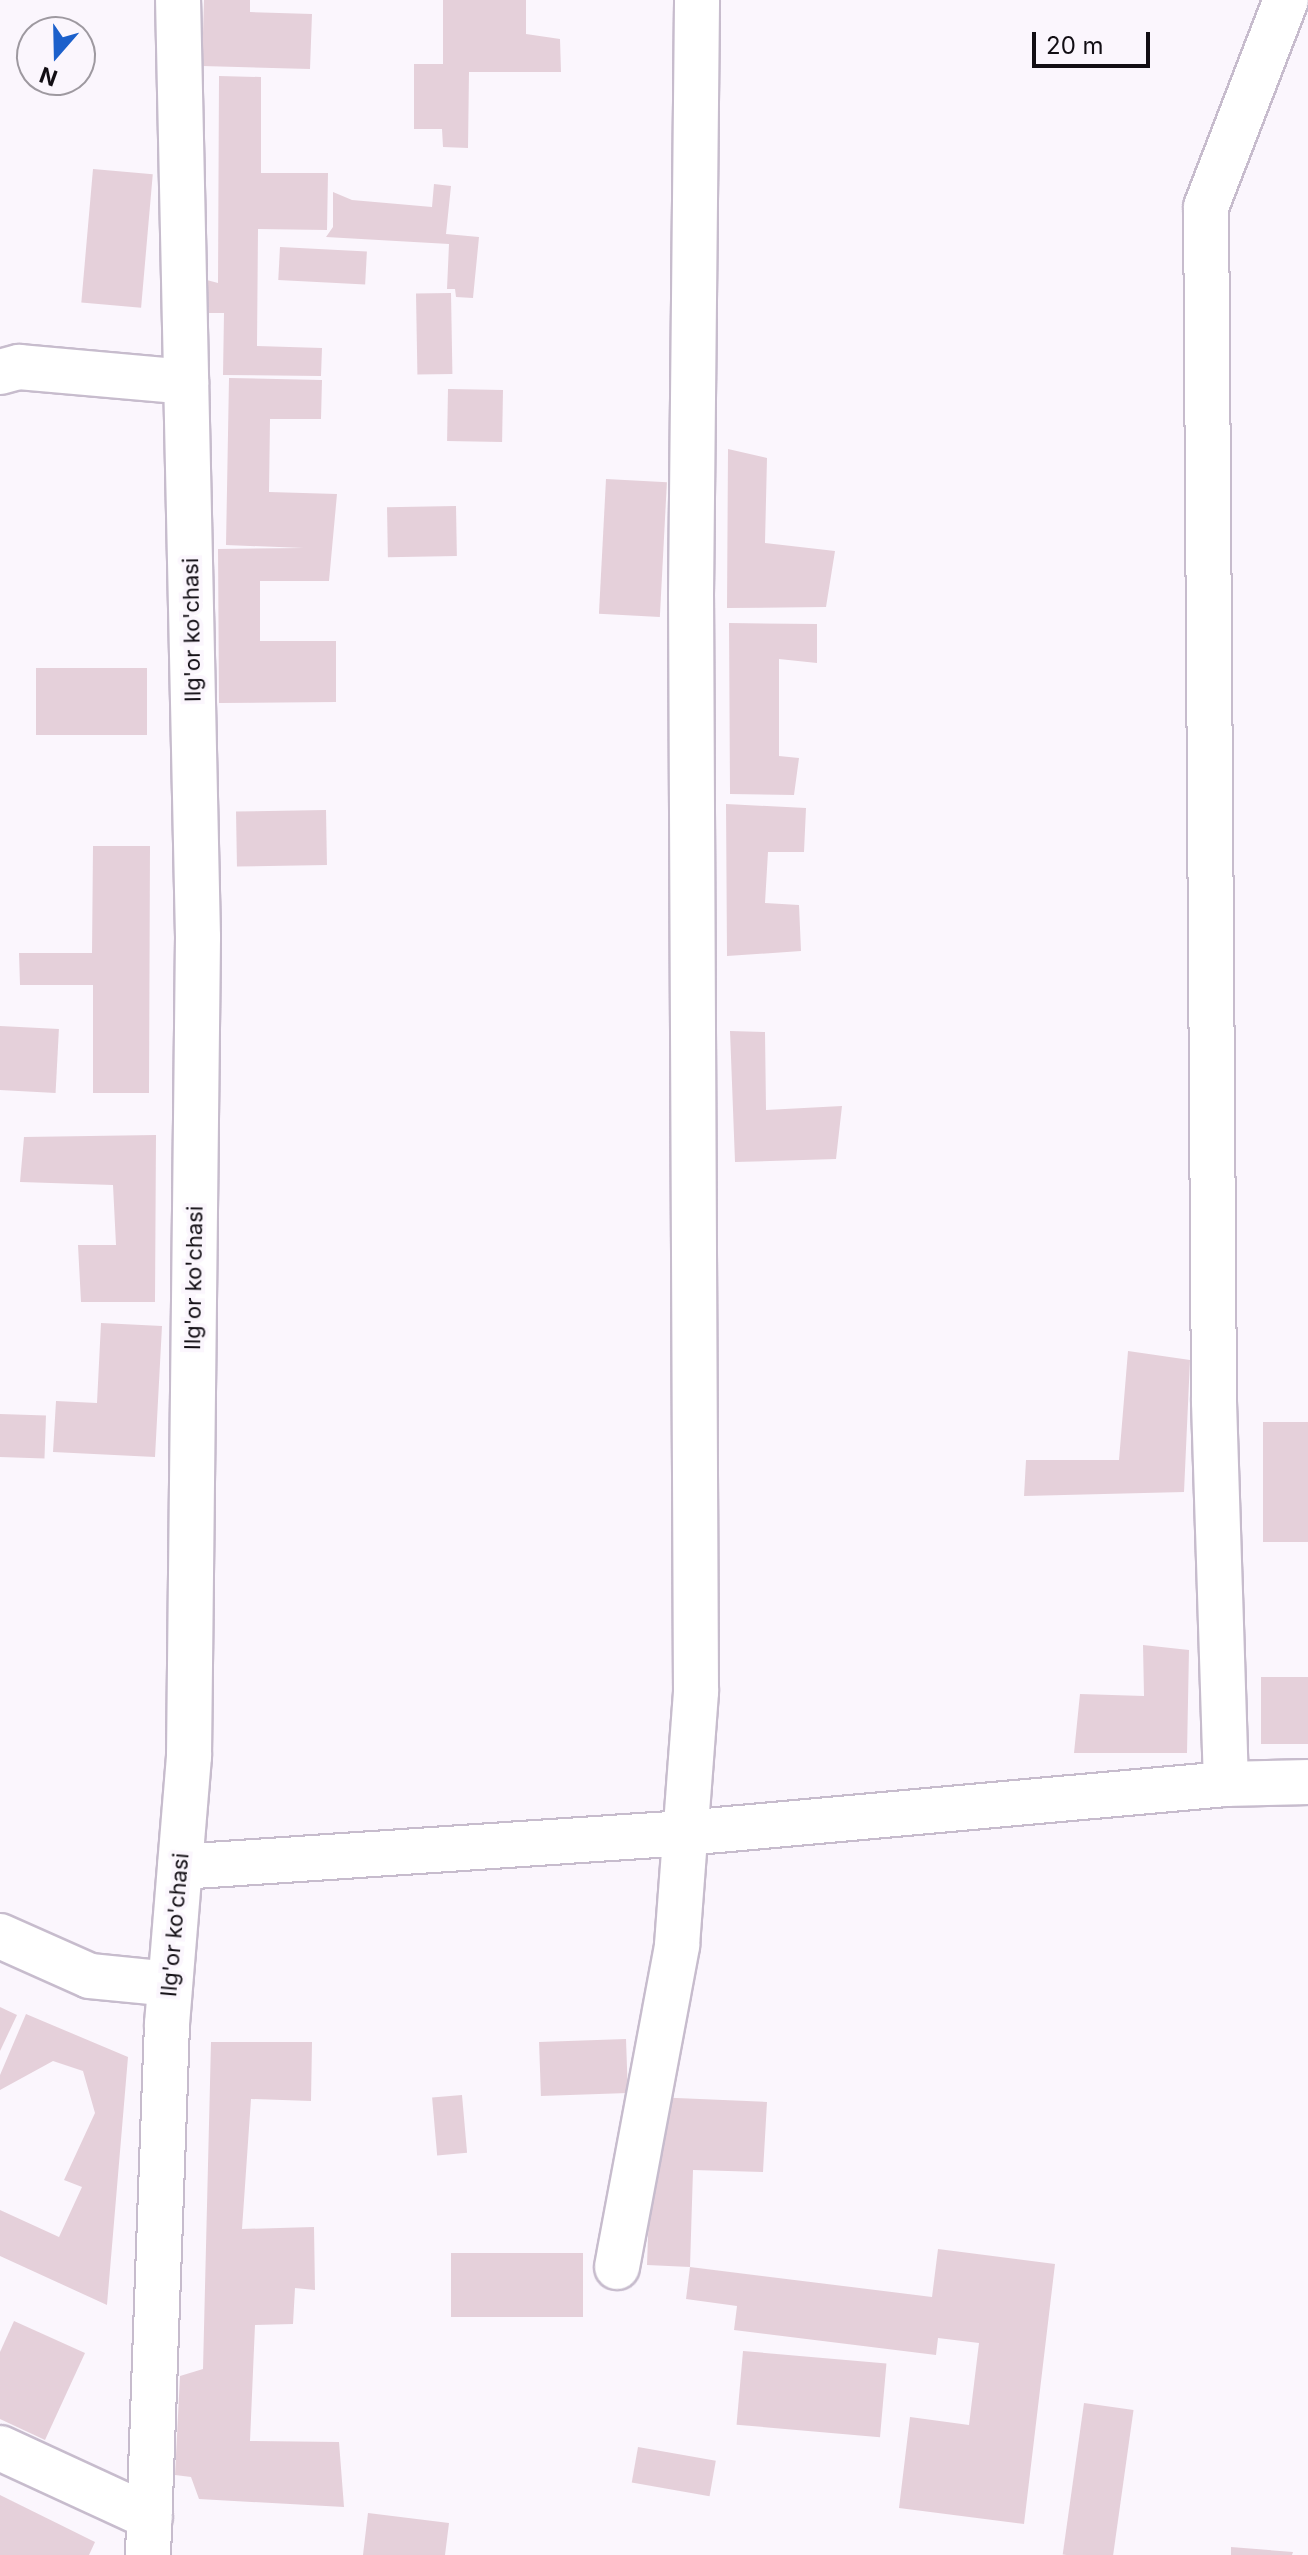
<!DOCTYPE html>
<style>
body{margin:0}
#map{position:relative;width:1308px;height:2555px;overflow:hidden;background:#fbf6fd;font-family:Inter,sans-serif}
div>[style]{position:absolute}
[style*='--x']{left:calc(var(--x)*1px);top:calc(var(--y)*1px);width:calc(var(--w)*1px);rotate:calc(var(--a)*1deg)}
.building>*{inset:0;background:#e5d0da;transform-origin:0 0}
.roads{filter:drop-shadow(2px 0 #c7bccd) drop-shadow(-2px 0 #c7bccd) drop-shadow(0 2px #c7bccd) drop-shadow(0 -2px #c7bccd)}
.minor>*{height:44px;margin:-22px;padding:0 22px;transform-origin:22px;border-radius:22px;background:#fff}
span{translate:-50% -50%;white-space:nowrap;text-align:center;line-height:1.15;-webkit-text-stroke:8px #fbf6fd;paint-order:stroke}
.street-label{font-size:22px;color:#120e14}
.north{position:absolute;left:16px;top:16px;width:80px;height:80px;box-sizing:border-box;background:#fbf6fd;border:2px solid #9e99a0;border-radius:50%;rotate:200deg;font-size:22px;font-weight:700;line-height:32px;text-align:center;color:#120e14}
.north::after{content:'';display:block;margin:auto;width:28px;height:36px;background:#1c60cb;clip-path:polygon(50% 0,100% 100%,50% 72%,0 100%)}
.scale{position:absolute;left:1032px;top:32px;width:118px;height:36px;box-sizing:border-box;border:4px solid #120e14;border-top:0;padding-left:10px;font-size:24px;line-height:28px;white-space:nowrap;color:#120e14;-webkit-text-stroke:6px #fbf6fd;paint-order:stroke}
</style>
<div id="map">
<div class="building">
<i style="clip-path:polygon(204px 0,250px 0,250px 12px,312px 14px,310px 69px,202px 66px)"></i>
<i style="clip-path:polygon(443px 0,526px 0,526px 34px,560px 39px,561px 72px,469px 72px,468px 148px,443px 147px,442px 129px,414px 129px,414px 64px,443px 64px)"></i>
<i style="clip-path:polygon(219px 76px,261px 77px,261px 173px,328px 173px,327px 230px,258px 229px,257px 346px,322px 348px,321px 376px,223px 375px,224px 313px,203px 313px,203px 279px,218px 283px)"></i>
<i style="left:93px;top:169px;width:60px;height:134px;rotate:5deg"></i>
<i style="clip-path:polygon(434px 184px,451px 186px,446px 234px,479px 237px,473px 298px,456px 297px,455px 289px,447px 289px,449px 244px,326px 237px,333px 227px,333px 192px,352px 200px,432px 207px)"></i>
<i style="left:280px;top:247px;width:87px;height:33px;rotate:3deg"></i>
<i style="left:451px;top:293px;width:81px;height:35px;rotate:89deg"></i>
<i style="clip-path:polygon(229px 378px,322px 380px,321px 419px,270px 419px,269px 492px,337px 494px,329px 581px,260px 581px,260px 641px,336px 641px,336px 702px,219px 703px,218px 549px,304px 548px,226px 545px)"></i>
<i style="left:448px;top:389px;width:55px;height:52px;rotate:1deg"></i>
<i style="clip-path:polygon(728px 449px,767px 458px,765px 543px,835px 551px,826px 607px,727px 608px)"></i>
<i style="left:606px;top:479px;width:61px;height:135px;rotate:3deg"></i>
<i style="left:456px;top:506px;width:50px;height:69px;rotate:89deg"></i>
<i style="clip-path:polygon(729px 623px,817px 624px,817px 663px,779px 659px,779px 756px,799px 758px,794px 795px,730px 794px)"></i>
<i style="left:36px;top:668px;width:111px;height:67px"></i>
<i style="clip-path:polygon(726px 804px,806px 808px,804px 852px,768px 852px,765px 903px,799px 905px,801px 951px,727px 956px)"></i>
<i style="left:326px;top:810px;width:55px;height:90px;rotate:89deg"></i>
<i style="clip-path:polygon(93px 846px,150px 846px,149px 1093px,93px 1093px,93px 985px,20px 985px,19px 953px,92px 953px)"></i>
<i style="left:0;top:1026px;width:59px;height:64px;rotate:3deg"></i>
<i style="clip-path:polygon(730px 1031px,765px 1032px,766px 1110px,842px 1106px,836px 1159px,735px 1162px)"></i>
<i style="clip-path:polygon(156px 1135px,155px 1302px,81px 1302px,78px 1245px,116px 1245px,113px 1185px,20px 1182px,24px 1137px)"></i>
<i style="clip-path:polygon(101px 1323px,162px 1326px,155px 1457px,53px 1452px,56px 1401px,97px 1403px)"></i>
<i style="clip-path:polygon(1128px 1351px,1190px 1360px,1184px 1492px,1024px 1496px,1026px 1460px,1119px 1460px)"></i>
<i style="left:0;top:1414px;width:46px;height:43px;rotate:2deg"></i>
<i style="left:1263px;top:1422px;width:45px;height:120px"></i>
<i style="clip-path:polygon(1143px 1645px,1189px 1650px,1187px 1753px,1074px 1753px,1080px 1694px,1144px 1696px)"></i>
<i style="left:1308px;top:1677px;width:67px;height:47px;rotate:90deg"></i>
<i style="clip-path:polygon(0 2007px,17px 2015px,0 2051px)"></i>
<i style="clip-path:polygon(26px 2014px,128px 2057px,107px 2305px,0 2256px,0 2210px,59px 2237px,82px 2187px,64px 2180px,95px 2113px,83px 2071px,53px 2061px,0 2090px,0 2075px)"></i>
<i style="left:626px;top:2039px;width:54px;height:87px;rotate:88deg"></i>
<i style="clip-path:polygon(211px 2042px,312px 2042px,311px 2101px,251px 2099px,242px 2229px,314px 2227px,315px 2290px,295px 2288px,293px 2324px,255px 2325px,250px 2441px,339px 2442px,344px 2507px,199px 2499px,191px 2477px,175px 2475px,180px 2376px,203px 2369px)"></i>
<i style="left:462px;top:2095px;width:58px;height:30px;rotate:85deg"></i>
<i style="clip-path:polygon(653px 2097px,767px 2102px,763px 2172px,693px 2170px,690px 2267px,647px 2265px)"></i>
<i style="clip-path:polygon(938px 2249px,1055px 2264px,1024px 2524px,899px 2508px,910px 2417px,969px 2425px,979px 2343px,938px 2338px,936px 2355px,734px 2330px,737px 2306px,686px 2299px,690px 2267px,932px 2297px)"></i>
<i style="left:451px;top:2253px;width:132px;height:64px"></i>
<i style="clip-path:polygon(14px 2321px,85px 2353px,45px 2440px,0 2419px,0 2352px)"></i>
<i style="left:743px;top:2351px;width:144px;height:74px;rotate:5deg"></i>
<i style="left:1084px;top:2403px;width:50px;height:153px;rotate:8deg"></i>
<i style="left:638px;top:2447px;width:79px;height:36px;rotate:10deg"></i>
<i style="clip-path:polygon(0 2495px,95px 2542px,89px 2555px,0 2555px)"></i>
<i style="clip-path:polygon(368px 2513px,449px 2523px,445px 2555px,363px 2555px)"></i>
<i style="clip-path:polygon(1231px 2547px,1293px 2552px,1292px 2555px,1231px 2555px)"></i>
</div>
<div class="roads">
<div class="minor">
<i style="--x:0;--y:372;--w:20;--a:-15"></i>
<i style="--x:19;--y:367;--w:168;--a:5.1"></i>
<i style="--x:1226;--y:1784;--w:82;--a:-1.4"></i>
<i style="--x:180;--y:1867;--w:506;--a:-3.85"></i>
<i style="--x:685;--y:1833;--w:543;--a:-5.18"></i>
<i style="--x:1226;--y:1784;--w:382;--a:-91.8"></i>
<i style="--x:1214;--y:1402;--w:1195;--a:-90.38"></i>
<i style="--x:1206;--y:207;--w:222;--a:-68.9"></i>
<i style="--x:0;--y:1936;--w:98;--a:24"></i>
<i style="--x:90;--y:1976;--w:80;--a:5.7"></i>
<i style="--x:617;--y:2267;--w:328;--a:-79.4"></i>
<i style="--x:677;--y:1945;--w:254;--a:-85.7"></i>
<i style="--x:696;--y:1692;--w:1096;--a:-90.26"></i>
<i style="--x:691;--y:596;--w:596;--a:-89.42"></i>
<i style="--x:0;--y:2448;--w:165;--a:24.7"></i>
<i style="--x:148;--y:2555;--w:531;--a:-87.95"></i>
<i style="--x:167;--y:2024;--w:269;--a:-85.3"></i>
<i style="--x:189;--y:1756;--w:819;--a:-89.37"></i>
<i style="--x:198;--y:937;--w:937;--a:-91.22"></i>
</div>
</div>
<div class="street-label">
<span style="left:192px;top:630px;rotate:-91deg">Ilg'or ko'chasi</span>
<span style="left:194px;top:1278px;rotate:-89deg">Ilg'or ko'chasi</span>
<span style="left:175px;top:1925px;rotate:-85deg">Ilg'or ko'chasi</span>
</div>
<div class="north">N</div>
<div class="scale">20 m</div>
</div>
